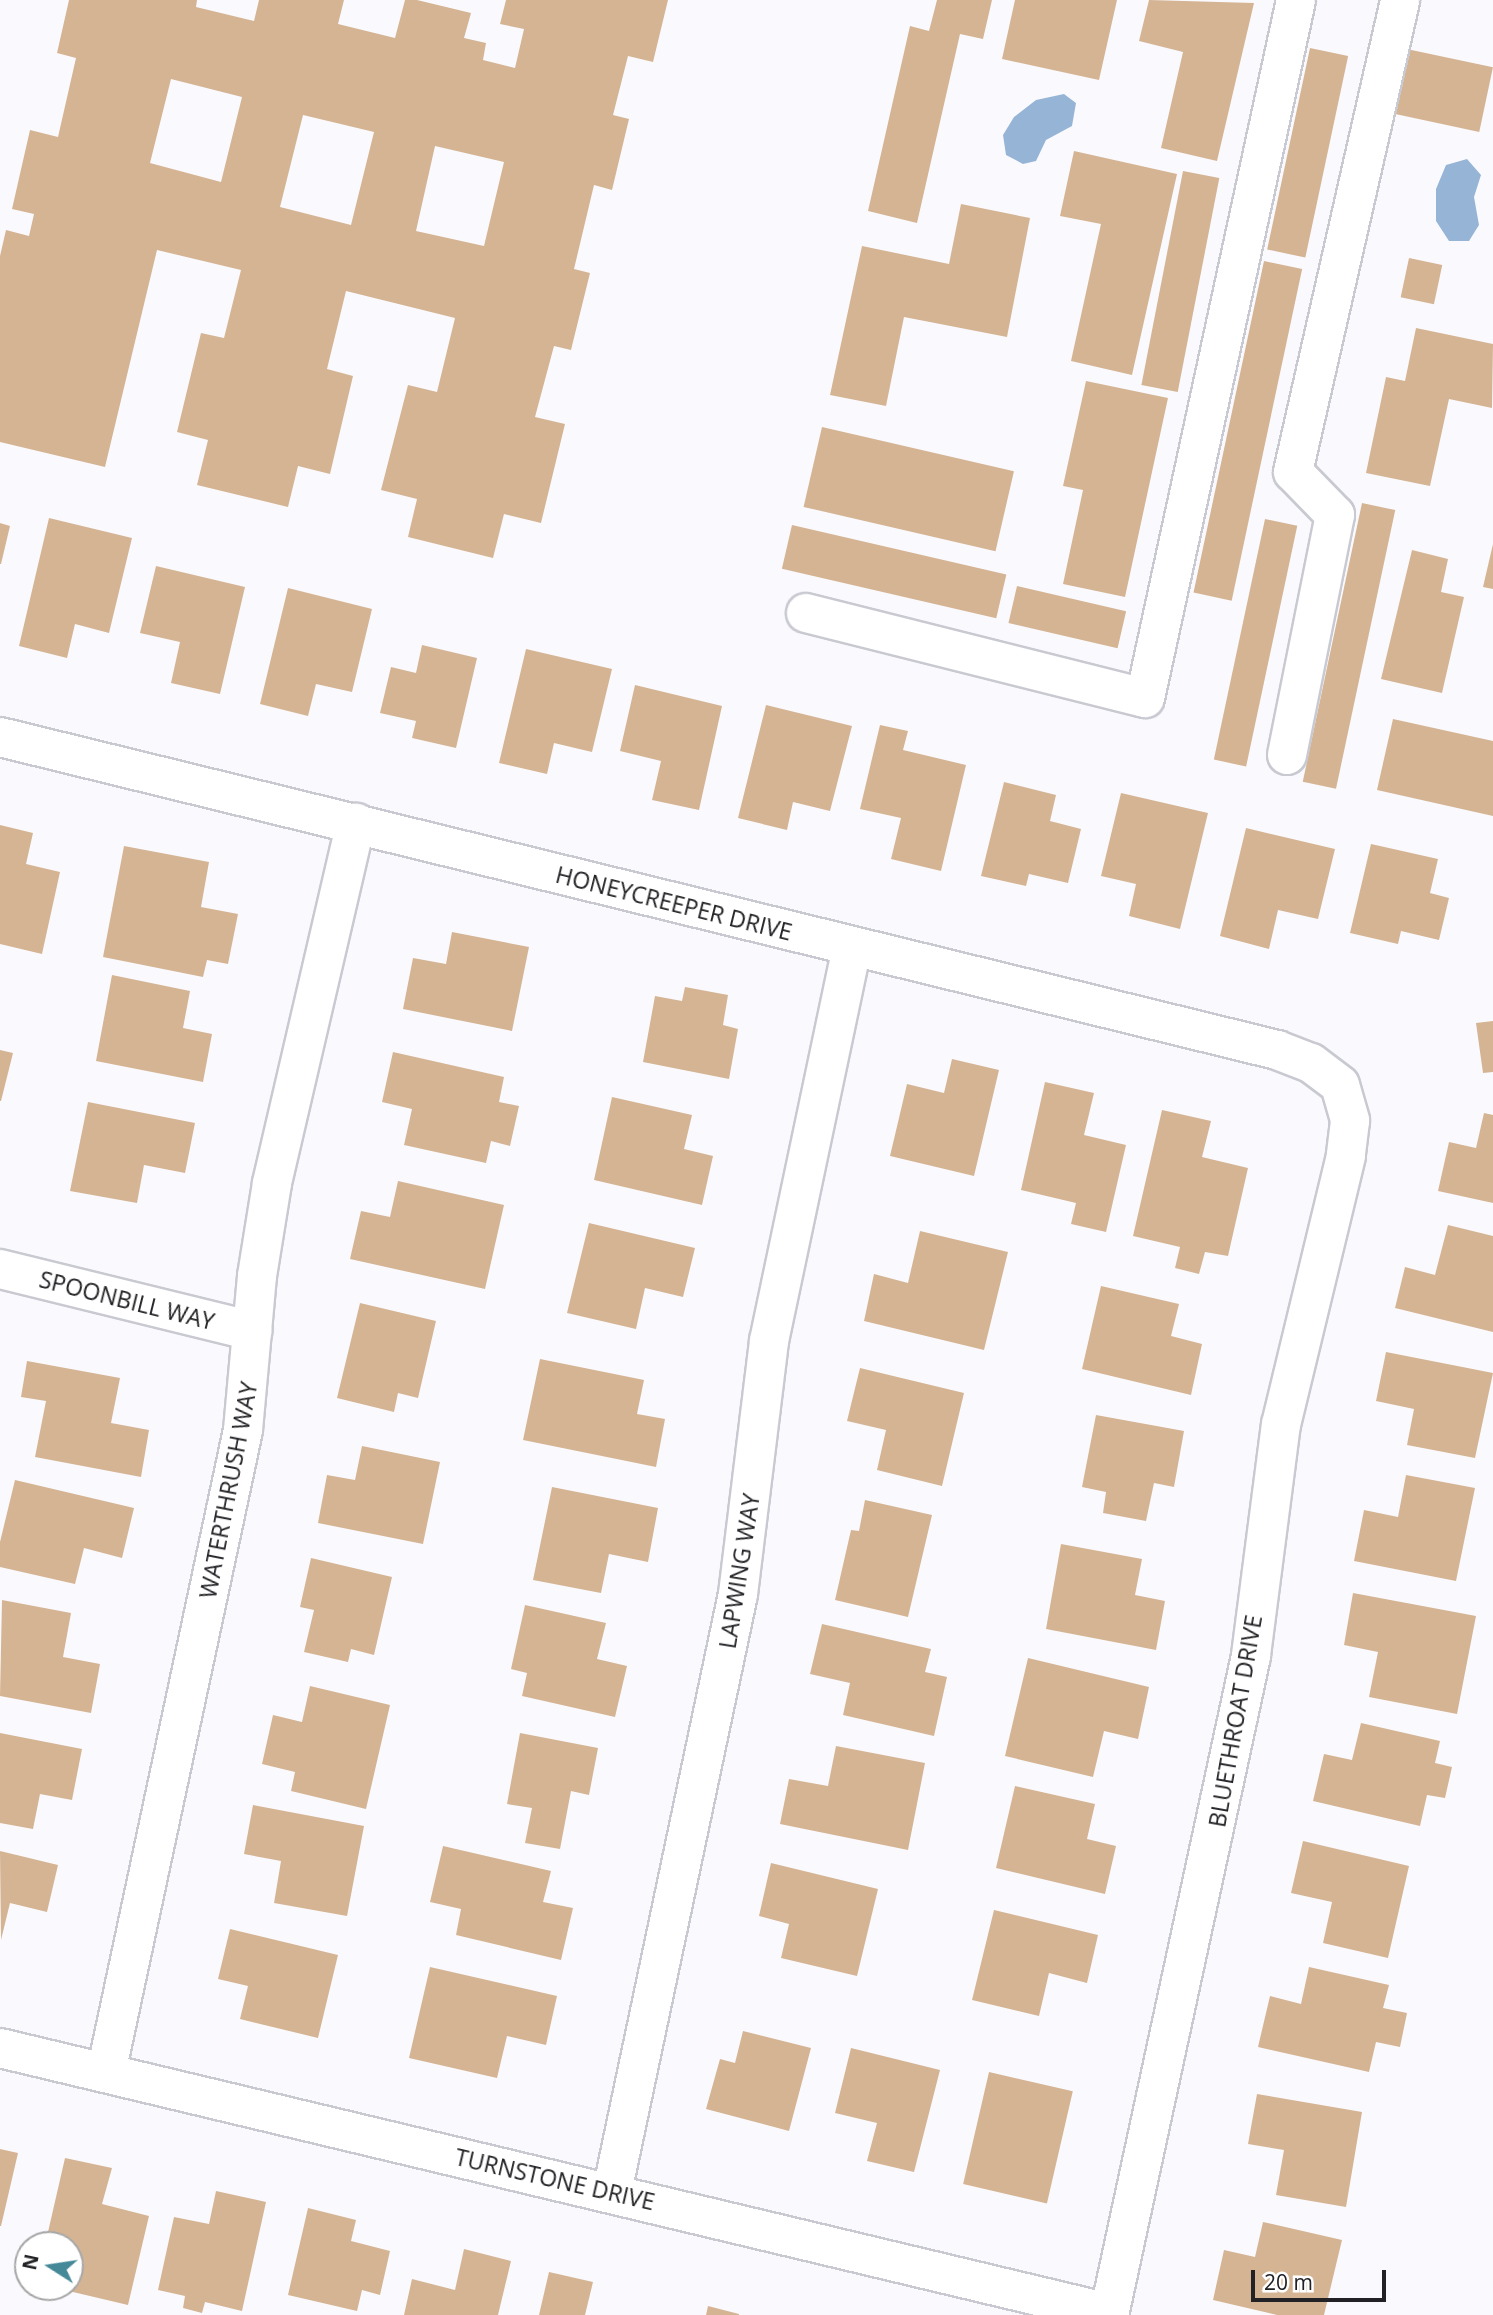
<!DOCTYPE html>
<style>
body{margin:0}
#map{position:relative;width:1493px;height:2315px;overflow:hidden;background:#fafafe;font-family:"Open Sans",sans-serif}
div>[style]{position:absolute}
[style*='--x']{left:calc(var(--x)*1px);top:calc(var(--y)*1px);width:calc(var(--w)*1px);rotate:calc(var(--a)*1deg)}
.water>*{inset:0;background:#96b5d6}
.building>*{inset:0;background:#d5b494;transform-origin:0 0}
.roads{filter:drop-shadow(2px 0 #c9c9d2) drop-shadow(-2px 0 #c9c9d2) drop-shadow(0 2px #c9c9d2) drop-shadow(0 -2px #c9c9d2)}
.minor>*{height:38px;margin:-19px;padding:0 19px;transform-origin:19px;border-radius:19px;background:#fff}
span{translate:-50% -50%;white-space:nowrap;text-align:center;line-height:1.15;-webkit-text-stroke:6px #fff;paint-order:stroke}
.street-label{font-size:23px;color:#222226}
.north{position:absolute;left:14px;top:2231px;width:70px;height:70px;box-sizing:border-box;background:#fff;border:2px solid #a7a7a8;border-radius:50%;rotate:282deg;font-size:19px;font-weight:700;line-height:28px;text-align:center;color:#222226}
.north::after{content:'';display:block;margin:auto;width:24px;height:32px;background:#458998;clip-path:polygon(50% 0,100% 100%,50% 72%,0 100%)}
.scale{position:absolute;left:1251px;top:2270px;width:135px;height:32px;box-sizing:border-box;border:4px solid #222226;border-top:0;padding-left:9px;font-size:21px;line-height:24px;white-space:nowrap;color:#222226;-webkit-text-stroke:5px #fff;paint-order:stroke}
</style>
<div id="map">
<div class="water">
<i style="clip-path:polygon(1064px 94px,1076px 103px,1072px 126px,1046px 140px,1036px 161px,1023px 164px,1006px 155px,1003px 135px,1014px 117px,1036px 100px)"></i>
<i style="clip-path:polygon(1467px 159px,1481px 175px,1474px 197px,1479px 225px,1469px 241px,1449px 241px,1436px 221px,1436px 189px,1446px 165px)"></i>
</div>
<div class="building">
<i style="clip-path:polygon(evenodd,69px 0,197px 0,196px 7px,254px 21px,259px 0,344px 0,338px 24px,395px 38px,405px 0,417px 0,471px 13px,464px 38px,486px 43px,483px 60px,515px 68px,524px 29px,500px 24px,506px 0,668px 0,653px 62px,628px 56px,613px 115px,629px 119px,612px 190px,594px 185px,574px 269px,590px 273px,571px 350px,554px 346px,535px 417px,565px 424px,541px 523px,504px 514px,493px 558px,408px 537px,417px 499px,381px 490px,408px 385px,437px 392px,455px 318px,346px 291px,327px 369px,353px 376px,330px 474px,298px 466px,288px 507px,197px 485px,208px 440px,177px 432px,201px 333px,224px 338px,241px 270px,157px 250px,105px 467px,0 442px,0 256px,6px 230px,29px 236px,34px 214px,12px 209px,30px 130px,58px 137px,76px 58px,57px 53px,69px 0,171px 79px,242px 97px,221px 182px,150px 163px,171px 79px,69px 0,303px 115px,374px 132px,351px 225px,280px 207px,303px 115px,69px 0,435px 146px,504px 162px,484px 246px,416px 231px,435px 146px)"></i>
<i style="clip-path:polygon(937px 0,992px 0,983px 39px,960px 34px,917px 223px,868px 211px,910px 26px,929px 31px)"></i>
<i style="clip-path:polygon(1015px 0,1117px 0,1099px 80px,1002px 59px)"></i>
<i style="clip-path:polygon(1149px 0,1254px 3px,1217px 161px,1161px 148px,1183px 52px,1139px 41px)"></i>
<i style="left:1310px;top:48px;width:39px;height:206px;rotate:12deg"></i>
<i style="left:1402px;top:48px;width:93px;height:66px;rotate:12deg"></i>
<i style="clip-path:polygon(1074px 151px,1177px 174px,1132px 375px,1071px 361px,1101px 224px,1060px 216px)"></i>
<i style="left:1183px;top:171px;width:37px;height:218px;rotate:11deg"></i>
<i style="clip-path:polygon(961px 204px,1030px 218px,1007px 337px,904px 317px,886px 406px,830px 395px,862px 246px,949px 264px)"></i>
<i style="left:1409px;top:258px;width:34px;height:40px;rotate:12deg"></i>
<i style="left:1264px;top:261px;width:39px;height:339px;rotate:12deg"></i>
<i style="clip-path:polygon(1416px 328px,1493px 344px,1492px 408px,1449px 399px,1430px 486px,1366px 473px,1386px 377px,1405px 381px)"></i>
<i style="clip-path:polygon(1086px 381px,1168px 398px,1125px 597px,1063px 584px,1083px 490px,1063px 486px)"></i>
<i style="left:822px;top:427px;width:197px;height:82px;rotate:13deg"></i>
<i style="left:1362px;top:503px;width:34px;height:285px;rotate:12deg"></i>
<i style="clip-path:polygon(49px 518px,132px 538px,109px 633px,75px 624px,67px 658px,19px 646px)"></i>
<i style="left:1265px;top:519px;width:33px;height:246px;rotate:12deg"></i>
<i style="clip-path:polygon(0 523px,10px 526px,1px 564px,0 564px)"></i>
<i style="left:792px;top:525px;width:220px;height:45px;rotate:13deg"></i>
<i style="clip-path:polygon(1493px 544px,1493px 589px,1483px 587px)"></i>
<i style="clip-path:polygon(1412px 550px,1448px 559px,1441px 592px,1464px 597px,1442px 693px,1381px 679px)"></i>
<i style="clip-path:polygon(156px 566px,245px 587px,220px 694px,171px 683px,180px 642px,140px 633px)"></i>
<i style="left:1017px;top:586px;width:112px;height:38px;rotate:13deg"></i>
<i style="clip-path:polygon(288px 588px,372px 609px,352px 692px,316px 684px,308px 716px,260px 704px)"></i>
<i style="clip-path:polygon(422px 645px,477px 658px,456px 748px,412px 738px,416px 721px,380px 713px,391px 667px,416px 673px)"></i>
<i style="clip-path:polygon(526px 649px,612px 669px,592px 752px,554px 743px,547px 774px,499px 763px)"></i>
<i style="clip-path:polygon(635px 685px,722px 706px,699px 810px,652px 800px,661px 761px,620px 751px)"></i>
<i style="clip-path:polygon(766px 705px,852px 726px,830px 811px,793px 802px,787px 830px,738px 818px)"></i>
<i style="clip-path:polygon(1393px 719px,1493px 741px,1493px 816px,1377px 790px)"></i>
<i style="clip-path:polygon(880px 725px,908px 731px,903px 750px,966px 765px,941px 871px,891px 859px,901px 818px,860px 809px)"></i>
<i style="clip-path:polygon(1004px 782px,1056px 795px,1050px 821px,1081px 829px,1068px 883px,1029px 874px,1026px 886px,981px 876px)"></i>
<i style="clip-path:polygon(1121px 793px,1208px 813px,1180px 929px,1129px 916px,1136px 884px,1101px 876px)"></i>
<i style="clip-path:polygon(0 825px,33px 833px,26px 864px,60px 872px,42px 954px,0 944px)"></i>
<i style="clip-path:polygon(1246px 828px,1335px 849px,1318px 919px,1278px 910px,1269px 949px,1220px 936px)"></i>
<i style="clip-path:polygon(1371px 844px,1438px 859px,1430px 893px,1449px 898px,1439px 940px,1401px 931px,1398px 944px,1350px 933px)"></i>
<i style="clip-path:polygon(124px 846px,209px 862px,201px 907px,238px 914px,228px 964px,207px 960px,203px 977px,103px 957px)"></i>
<i style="clip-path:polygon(452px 932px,529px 947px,512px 1031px,403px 1009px,413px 958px,446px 964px)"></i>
<i style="clip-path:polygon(112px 975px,190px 991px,183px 1028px,212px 1034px,203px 1082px,96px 1061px)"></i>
<i style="clip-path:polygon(685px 987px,728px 995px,723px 1025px,738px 1029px,729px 1079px,643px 1062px,655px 996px,682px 1001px)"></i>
<i style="clip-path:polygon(1493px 1021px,1493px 1072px,1483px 1073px,1476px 1023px)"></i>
<i style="clip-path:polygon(0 1050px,13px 1053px,1px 1101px,0 1101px)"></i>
<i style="clip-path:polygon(393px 1052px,504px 1077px,499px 1102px,519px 1106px,510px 1146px,491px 1141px,486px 1163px,404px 1145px,412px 1109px,382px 1102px)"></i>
<i style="clip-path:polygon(952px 1059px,999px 1070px,974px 1176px,890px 1156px,907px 1084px,944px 1093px)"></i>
<i style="clip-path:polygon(1045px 1082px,1094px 1093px,1084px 1135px,1126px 1145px,1106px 1232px,1071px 1224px,1076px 1203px,1021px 1190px)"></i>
<i style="clip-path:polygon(612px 1097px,692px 1115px,684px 1149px,713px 1156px,702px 1205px,594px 1180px)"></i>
<i style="clip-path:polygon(88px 1102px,195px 1123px,185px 1173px,144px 1165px,137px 1203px,70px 1191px)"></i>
<i style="clip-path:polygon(1162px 1110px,1211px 1121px,1202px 1157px,1248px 1168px,1228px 1256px,1205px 1252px,1199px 1274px,1175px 1268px,1180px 1247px,1133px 1236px)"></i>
<i style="clip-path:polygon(1484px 1113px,1493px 1115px,1493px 1203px,1438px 1191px,1449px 1142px,1476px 1148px)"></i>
<i style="clip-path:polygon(398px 1181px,504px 1205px,485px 1289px,350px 1259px,361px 1211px,390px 1217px)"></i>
<i style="clip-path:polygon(589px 1223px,695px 1248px,683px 1297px,645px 1288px,636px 1329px,567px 1313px)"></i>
<i style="clip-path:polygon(1448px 1225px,1493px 1236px,1493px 1332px,1395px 1308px,1405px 1267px,1435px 1275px)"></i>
<i style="clip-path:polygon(920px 1231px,1008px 1252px,984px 1350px,864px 1321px,874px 1274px,908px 1283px)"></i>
<i style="clip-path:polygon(1101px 1286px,1179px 1304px,1171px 1336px,1202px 1344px,1191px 1395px,1082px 1369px)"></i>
<i style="clip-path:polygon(360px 1303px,436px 1321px,418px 1398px,398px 1393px,394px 1412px,337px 1398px)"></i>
<i style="clip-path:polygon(1386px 1352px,1493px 1373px,1475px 1458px,1407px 1445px,1414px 1409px,1376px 1401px)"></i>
<i style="clip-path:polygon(540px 1359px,644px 1380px,637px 1414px,665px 1419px,656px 1467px,523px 1440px)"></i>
<i style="clip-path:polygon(27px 1361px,120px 1378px,111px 1423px,149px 1430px,141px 1477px,35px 1457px,46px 1401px,21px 1397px)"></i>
<i style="clip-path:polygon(860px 1368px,964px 1393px,942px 1486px,877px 1470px,886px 1430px,847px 1421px)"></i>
<i style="clip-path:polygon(1096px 1415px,1184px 1431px,1174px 1487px,1154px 1483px,1146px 1521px,1103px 1513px,1106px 1492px,1082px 1487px)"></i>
<i style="clip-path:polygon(362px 1446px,440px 1462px,423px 1544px,318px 1523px,327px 1475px,355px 1480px)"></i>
<i style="clip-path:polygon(1406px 1475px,1475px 1488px,1456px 1581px,1354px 1561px,1364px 1510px,1398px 1517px)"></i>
<i style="clip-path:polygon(15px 1480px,134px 1508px,122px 1558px,84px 1548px,75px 1584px,0 1567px,0 1542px)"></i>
<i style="clip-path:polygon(552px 1487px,658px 1508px,648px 1562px,609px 1554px,601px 1593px,533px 1580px)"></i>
<i style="clip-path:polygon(865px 1500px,932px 1515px,908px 1617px,835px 1600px,851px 1530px,859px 1531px)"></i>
<i style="clip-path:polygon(1061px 1544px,1142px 1559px,1135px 1595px,1165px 1601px,1156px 1650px,1046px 1629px)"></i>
<i style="clip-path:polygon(311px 1558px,392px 1577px,374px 1655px,351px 1649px,348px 1662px,304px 1652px,314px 1610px,300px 1607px)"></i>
<i style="clip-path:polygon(1353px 1593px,1476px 1616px,1457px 1714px,1369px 1697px,1378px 1652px,1344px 1645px)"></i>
<i style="clip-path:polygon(2px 1600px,71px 1613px,63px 1657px,100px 1664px,91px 1713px,0 1696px)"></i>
<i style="clip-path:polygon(525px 1605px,606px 1623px,597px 1659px,627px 1666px,615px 1717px,522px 1696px,527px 1673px,511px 1669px)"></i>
<i style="clip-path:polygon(822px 1624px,931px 1649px,925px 1672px,947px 1677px,934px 1736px,843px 1715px,850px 1683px,810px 1674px)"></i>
<i style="clip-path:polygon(1028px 1658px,1149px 1687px,1138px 1739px,1104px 1731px,1093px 1777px,1005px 1756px)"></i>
<i style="clip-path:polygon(310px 1686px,390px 1705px,366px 1809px,291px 1791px,295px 1772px,262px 1764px,273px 1715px,302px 1722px)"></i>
<i style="clip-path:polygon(1361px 1723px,1440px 1741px,1435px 1763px,1452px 1767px,1445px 1798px,1427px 1795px,1420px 1826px,1313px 1801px,1324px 1754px,1352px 1760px)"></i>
<i style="clip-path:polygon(0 1733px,82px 1749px,72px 1800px,40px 1794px,33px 1829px,0 1823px)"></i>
<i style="clip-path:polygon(520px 1733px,598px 1748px,589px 1795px,571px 1791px,560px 1849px,525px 1843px,532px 1808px,507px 1804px)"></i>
<i style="clip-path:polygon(836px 1746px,925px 1763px,908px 1850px,780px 1824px,789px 1779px,828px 1786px)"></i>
<i style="clip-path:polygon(1015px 1786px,1095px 1804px,1087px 1839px,1116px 1846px,1105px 1894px,996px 1868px)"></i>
<i style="clip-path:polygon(253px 1805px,364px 1826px,347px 1916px,274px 1903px,281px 1861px,244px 1854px)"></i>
<i style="clip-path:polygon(1303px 1841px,1409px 1866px,1388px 1958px,1323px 1943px,1332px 1902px,1291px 1893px)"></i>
<i style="clip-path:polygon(443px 1846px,551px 1871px,543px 1902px,573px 1908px,561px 1960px,456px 1935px,461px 1909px,430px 1902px)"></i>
<i style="clip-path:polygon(0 1851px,58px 1865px,47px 1912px,10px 1903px,1px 1940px)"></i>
<i style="clip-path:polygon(771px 1863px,878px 1889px,857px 1976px,781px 1958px,789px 1924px,759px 1916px)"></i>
<i style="clip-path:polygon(994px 1910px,1098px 1935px,1087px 1983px,1049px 1973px,1039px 2016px,972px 2000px)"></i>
<i style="clip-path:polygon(230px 1929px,338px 1955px,318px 2038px,240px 2019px,248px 1986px,218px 1979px)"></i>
<i style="clip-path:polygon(430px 1967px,557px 1996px,546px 2045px,507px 2036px,497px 2078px,409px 2058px)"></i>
<i style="clip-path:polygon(1309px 1967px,1389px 1985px,1383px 2008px,1407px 2013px,1400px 2047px,1376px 2042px,1369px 2072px,1258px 2047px,1270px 1996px,1301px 2004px)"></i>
<i style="clip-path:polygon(743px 2031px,811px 2048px,789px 2131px,706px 2109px,720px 2059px,735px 2063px)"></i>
<i style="clip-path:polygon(851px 2048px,940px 2070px,914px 2172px,867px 2161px,877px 2123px,835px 2113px)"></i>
<i style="left:989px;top:2072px;width:86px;height:115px;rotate:13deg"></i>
<i style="clip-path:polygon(1257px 2094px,1362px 2112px,1346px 2207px,1276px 2195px,1284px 2150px,1248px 2144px)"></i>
<i style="clip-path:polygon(0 2149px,18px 2153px,1px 2226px,0 2226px)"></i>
<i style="clip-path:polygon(65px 2158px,112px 2168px,102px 2204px,149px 2216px,128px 2305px,56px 2288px,70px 2287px,70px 2245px,45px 2245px)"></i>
<i style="clip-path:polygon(216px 2191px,266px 2202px,242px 2311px,205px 2302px,202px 2313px,183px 2308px,185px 2296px,158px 2290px,174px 2217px,209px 2224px)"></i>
<i style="clip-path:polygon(308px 2208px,356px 2220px,351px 2241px,390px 2251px,380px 2295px,362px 2290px,357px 2311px,288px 2295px)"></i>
<i style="clip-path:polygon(1263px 2222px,1342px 2240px,1324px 2315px,1277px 2315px,1213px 2300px,1224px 2250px,1255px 2257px)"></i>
<i style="clip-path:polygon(464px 2249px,511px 2261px,498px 2315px,404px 2315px,412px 2279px,455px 2290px)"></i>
<i style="clip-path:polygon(549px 2272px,593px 2282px,585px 2315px,539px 2315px)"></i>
<i style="clip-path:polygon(708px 2306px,739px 2314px,739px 2315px,706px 2315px)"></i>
</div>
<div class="roads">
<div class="minor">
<i style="--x:806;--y:613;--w:349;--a:14.1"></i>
<i style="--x:1145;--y:698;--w:714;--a:-77.79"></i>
<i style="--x:0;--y:737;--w:1315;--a:13.77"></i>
<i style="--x:1277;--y:1050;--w:36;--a:21"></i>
<i style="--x:1311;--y:1063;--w:36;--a:37"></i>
<i style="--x:1340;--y:1085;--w:37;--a:74"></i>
<i style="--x:1350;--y:1121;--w:35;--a:97"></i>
<i style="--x:1346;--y:1156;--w:276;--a:103.6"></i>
<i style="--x:1281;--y:1424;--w:234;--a:97.4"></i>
<i style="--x:1251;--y:1656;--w:674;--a:102.16"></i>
<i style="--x:1287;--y:755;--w:245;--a:-78.7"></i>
<i style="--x:1335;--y:515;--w:60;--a:-134.3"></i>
<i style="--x:1293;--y:472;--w:484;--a:-77.2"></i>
<i style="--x:0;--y:1269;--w:260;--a:13.8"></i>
<i style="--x:0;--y:2048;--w:1140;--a:13.44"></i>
<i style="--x:106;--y:2073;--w:657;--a:-77.97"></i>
<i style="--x:243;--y:1430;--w:155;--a:-84.8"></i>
<i style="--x:257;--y:1276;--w:94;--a:-80.8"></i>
<i style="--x:272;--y:1183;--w:370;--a:-76.9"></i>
<i style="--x:612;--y:2192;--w:611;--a:-78.1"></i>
<i style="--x:738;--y:1594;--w:255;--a:-83"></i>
<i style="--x:769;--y:1341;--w:402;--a:-78.1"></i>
</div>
</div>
<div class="street-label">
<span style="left:674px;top:903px;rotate:14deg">HONEYCREEPER DRIVE</span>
<span style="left:127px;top:1300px;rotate:14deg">SPOONBILL WAY</span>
<span style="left:228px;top:1490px;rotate:-79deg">WATERTHRUSH WAY</span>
<span style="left:739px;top:1571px;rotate:-81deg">LAPWING WAY</span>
<span style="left:1235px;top:1721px;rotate:-80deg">BLUETHROAT DRIVE</span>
<span style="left:555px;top:2179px;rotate:13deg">TURNSTONE DRIVE</span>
</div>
<div class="north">N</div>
<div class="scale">20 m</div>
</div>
